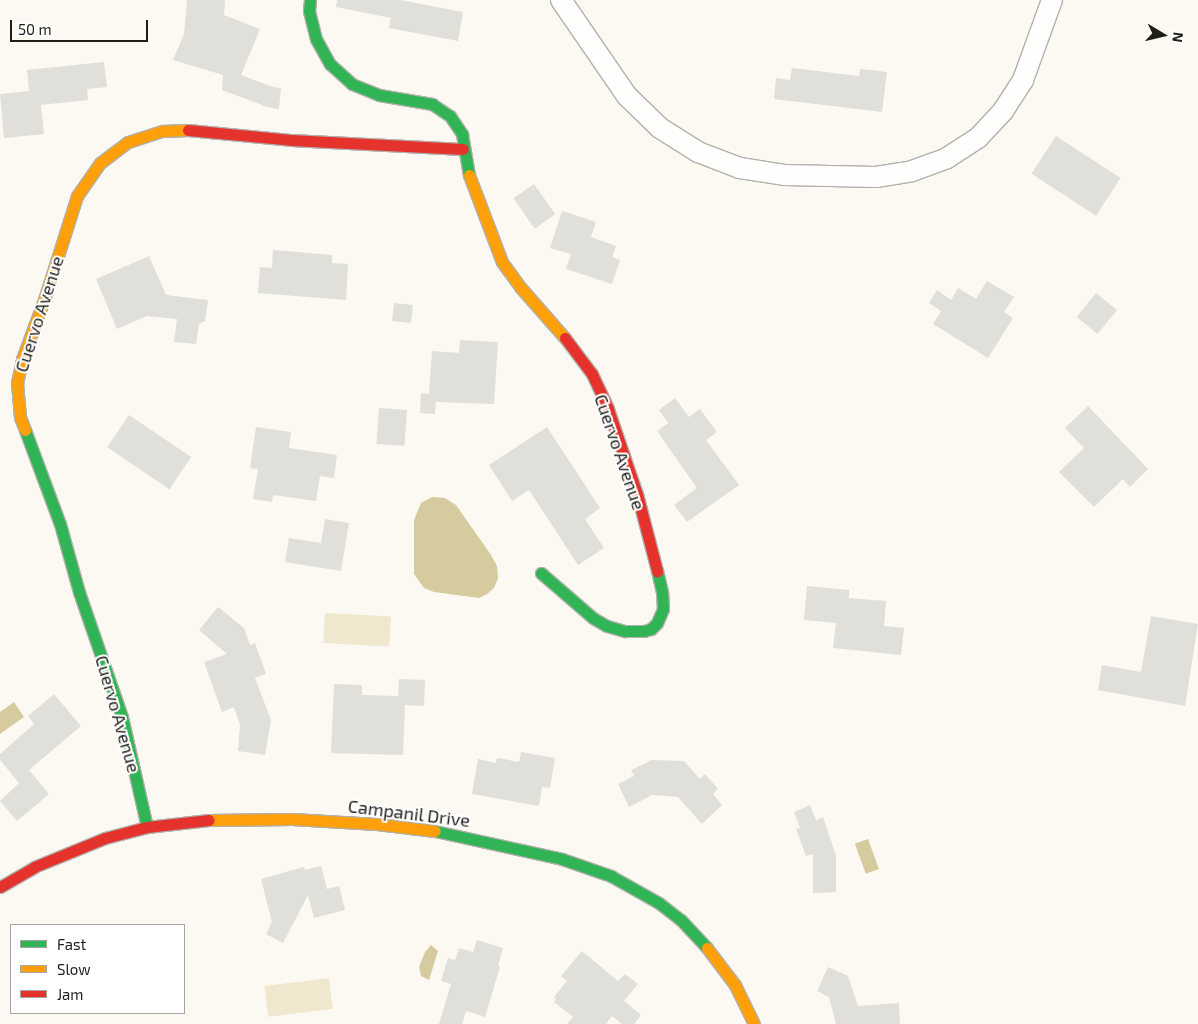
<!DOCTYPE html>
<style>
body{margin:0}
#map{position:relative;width:1198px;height:1024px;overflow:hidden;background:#fbf9f2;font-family:"Exo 2",sans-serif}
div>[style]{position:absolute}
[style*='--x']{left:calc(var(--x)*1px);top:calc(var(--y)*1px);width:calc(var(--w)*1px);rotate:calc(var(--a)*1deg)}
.green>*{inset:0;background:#efe7ce;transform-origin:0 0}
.water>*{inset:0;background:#d6ca9f;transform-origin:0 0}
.building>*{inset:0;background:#e0dfd9;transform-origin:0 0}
.roads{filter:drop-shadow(1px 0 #b2b1ac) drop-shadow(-1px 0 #b2b1ac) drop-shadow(0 1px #b2b1ac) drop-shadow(0 -1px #b2b1ac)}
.street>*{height:20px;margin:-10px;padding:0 10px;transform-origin:10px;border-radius:10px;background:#fefefd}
.fast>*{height:11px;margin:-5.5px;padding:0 5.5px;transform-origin:5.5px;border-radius:5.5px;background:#30b455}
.slow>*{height:11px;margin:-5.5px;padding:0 5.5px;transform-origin:5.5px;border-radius:5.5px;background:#ff9f0a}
.jam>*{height:11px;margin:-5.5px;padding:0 5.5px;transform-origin:5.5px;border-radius:5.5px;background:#e5322d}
span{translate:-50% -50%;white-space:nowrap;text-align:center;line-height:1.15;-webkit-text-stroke:4px #fff;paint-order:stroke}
.street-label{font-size:18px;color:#1f1e19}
.legend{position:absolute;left:10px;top:924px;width:175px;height:90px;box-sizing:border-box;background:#fff;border:1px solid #a5a5a3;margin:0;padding:6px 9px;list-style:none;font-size:15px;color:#1f1e19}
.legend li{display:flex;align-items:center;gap:10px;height:25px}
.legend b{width:25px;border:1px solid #a5a5a3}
.north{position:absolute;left:1138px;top:10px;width:50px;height:50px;-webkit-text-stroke:4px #fff;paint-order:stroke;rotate:99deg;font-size:14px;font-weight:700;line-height:20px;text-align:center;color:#1f1e19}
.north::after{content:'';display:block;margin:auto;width:18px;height:22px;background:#1f1e19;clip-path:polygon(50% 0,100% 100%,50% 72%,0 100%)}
.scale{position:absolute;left:10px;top:20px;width:138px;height:22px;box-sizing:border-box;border:2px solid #1f1e19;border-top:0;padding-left:6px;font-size:15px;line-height:18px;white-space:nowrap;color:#1f1e19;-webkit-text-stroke:4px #fff;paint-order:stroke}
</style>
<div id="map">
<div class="green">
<i style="left:325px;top:613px;width:66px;height:30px;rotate:3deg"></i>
<i style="left:329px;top:978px;width:31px;height:65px;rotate:83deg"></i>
</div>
<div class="water">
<i style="clip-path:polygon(432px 497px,445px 498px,456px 505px,491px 555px,497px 566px,498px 578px,494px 588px,487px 594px,479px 598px,434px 592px,424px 588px,414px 574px,414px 520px,421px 503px)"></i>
<i style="clip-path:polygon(14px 702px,24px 717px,0 734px,0 712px)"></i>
<i style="left:868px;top:839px;width:32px;height:14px;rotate:70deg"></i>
<i style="clip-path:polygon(431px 945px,438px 951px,429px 980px,421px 976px,419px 967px,425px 952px)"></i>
</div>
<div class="building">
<i style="clip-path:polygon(187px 0,225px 0,224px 15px,260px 29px,241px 75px,273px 87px,281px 88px,279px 109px,267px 107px,222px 90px,223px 75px,173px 60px,184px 34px)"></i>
<i style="clip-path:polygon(337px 0,400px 0,463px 12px,458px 41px,389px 28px,391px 18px,336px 7px)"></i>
<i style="clip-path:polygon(104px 62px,107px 87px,87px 89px,88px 100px,41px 105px,44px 134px,4px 138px,0 94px,29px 91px,27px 70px)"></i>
<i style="clip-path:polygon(792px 68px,859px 76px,860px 69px,887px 72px,882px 112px,774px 99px,776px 78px,790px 80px)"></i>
<i style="left:1056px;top:136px;width:77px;height:45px;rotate:33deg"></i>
<i style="left:534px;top:184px;width:37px;height:25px;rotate:55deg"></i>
<i style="clip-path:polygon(562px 211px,596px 222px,591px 237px,616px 246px,612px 257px,620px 260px,612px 284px,566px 269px,571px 254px,550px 248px)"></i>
<i style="clip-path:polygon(273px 250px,332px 255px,332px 263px,348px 264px,346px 300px,258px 293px,260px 267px,272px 268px)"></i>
<i style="clip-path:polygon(149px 256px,166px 295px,208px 300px,205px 321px,199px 324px,196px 344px,174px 342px,177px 319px,147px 316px,117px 329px,96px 279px)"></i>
<i style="clip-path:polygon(987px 281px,1014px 297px,1004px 312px,1013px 318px,988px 358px,933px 324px,941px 311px,929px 303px,937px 290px,951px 300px,958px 288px,976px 299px)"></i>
<i style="left:1096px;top:293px;width:27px;height:31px;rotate:39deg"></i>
<i style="left:394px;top:303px;width:19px;height:18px;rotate:6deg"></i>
<i style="clip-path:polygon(460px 340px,498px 342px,494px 404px,436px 402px,435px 414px,420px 413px,421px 393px,429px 394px,432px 351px,459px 353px)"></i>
<i style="clip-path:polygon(675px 398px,689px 417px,700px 409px,717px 432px,706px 440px,739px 485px,687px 522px,674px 505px,697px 488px,657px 431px,668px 423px,659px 410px)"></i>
<i style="clip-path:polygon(1088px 406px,1148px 469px,1130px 487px,1123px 479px,1094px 507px,1059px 472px,1084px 448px,1065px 428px)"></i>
<i style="left:379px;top:408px;width:28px;height:36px;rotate:4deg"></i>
<i style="left:129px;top:415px;width:75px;height:39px;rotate:34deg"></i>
<i style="clip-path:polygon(256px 427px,291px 432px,289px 448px,337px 455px,334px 478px,320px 476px,316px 501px,273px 495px,272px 502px,253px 499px,258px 469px,250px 468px)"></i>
<i style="clip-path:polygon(547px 427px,600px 508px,585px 519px,604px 548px,578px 565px,529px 490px,512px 501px,489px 465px)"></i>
<i style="clip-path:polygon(325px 519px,349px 523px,341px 571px,285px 562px,289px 538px,321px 543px)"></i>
<i style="clip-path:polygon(807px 586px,849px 590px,849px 598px,886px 601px,884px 626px,904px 628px,901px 655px,833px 648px,836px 623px,804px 620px)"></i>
<i style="clip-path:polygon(218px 607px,244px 628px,250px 645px,255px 643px,266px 674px,255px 678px,271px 720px,265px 755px,238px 751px,240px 725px,234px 707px,222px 712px,204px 662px,227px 654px,199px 630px)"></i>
<i style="clip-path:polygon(1151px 616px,1198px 624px,1185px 706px,1098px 690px,1102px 665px,1141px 672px)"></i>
<i style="clip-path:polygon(399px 679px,425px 680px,424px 706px,405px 705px,403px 755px,331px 753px,334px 684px,362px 685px,362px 695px,398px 696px)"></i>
<i style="clip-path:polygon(54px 694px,81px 726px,29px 770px,49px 794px,17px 821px,0 801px,19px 783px,0 760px,0 754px,34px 724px,28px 716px)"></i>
<i style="clip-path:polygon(521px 752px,555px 758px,550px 788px,542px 787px,539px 806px,472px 794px,478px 759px,496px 763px,497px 758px,519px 762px)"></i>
<i style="clip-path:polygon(652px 760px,684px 761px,700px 779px,705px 774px,718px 789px,713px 794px,722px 805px,702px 824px,678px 797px,652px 795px,629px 807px,618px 784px,634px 776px,631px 770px)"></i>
<i style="clip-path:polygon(810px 805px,816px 820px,823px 817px,836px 855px,836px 892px,813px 893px,813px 854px,806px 856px,796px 829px,800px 828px,794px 812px)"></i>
<i style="clip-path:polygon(321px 866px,327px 889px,339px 886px,345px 910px,314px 918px,308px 895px,283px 943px,266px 934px,272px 922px,261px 879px,304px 867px,305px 870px)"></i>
<i style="clip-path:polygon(477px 940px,503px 948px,498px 966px,500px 967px,485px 1017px,466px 1011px,462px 1024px,439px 1024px,451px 984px,441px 981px,448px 958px,455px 960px,459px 948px,473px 952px)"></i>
<i style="clip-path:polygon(582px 951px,618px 981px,625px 974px,638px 984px,624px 1001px,641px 1015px,634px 1024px,622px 1024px,612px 1016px,606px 1024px,567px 1024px,573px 1017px,554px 1002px,556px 999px,554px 997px,567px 981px,561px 976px)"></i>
<i style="clip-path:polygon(828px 967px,848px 976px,858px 1006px,899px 1003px,900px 1024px,836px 1024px,829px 997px,817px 991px)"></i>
</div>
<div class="roads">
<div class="street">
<i style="--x:561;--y:0;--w:116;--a:55.5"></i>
<i style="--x:627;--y:96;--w:46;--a:44.1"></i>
<i style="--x:660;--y:128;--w:45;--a:32.3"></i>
<i style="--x:698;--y:152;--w:45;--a:20.9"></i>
<i style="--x:740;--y:168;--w:46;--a:8.8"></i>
<i style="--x:785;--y:175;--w:91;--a:1.3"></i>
<i style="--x:876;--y:177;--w:36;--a:-9"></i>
<i style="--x:912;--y:171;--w:37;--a:-20"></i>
<i style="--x:947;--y:158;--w:37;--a:-33"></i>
<i style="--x:978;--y:138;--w:37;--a:-47"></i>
<i style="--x:1003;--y:111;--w:37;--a:-57"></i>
<i style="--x:1023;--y:80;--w:85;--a:-70.1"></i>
</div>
<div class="fast">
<i style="--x:310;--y:0;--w:11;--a:95"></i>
<i style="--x:309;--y:11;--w:29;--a:76"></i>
<i style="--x:316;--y:39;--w:29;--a:61"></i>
<i style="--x:330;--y:64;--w:30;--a:42"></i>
<i style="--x:352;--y:84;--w:29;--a:22"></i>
<i style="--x:379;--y:95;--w:54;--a:9.6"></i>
<i style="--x:432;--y:104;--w:22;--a:34"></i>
<i style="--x:450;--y:116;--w:22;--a:56"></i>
<i style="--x:462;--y:134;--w:42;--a:80.3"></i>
<i style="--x:25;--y:430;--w:100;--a:69.6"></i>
<i style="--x:60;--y:524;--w:71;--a:74.4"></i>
<i style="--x:79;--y:592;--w:132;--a:71"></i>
<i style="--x:122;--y:717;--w:113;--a:77.2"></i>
<i style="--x:541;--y:573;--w:69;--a:40.9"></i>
<i style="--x:593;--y:618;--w:16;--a:30"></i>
<i style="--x:607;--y:626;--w:19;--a:16"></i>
<i style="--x:625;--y:631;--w:19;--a:0"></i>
<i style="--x:644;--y:631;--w:7;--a:-16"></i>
<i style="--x:651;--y:629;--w:8;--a:-45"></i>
<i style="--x:657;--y:623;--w:15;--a:-67"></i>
<i style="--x:663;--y:609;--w:17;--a:-93"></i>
<i style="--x:662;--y:592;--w:22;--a:-103"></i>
<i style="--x:435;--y:831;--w:130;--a:12.4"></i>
<i style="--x:562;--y:859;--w:52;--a:19.1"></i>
<i style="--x:611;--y:876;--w:55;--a:29.4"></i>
<i style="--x:659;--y:903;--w:28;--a:38"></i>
<i style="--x:681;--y:920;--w:38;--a:47"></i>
</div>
<div class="slow">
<i style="--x:469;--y:175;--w:93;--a:69.2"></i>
<i style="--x:502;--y:262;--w:32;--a:54"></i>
<i style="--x:521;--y:288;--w:67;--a:48.7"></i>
<i style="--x:25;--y:430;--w:14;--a:-111"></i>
<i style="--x:20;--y:417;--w:34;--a:-95"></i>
<i style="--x:17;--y:383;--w:25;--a:-78"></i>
<i style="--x:22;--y:359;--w:63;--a:-69.6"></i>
<i style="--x:44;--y:300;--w:109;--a:-72.4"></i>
<i style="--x:77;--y:196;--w:40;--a:-55.1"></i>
<i style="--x:100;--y:163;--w:35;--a:-37"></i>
<i style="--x:128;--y:142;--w:36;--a:-18"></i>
<i style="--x:162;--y:131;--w:26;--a:-2"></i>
<i style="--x:209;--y:820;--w:83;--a:-0.7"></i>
<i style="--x:292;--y:819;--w:85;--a:3.4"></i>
<i style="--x:377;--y:824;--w:58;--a:6.9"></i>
<i style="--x:707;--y:948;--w:46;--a:52.9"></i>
<i style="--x:735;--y:985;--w:43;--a:64"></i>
</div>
<div class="jam">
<i style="--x:188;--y:130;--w:103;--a:5.5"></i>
<i style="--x:291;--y:140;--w:172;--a:3"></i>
<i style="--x:565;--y:338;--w:45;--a:53.1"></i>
<i style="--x:592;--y:374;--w:38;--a:65"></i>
<i style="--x:608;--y:409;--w:90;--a:71.2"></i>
<i style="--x:637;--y:494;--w:80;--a:75.4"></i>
<i style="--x:0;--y:887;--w:39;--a:-30"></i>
<i style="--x:34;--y:867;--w:77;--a:-22.2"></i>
<i style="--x:105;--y:838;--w:43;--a:-14.7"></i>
<i style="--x:147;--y:827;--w:62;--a:-6.4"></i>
</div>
</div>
<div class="street-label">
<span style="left:39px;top:314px;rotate:-72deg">Cuervo Avenue</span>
<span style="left:620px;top:452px;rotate:71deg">Cuervo Avenue</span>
<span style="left:118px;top:714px;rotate:74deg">Cuervo Avenue</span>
<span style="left:409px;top:813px;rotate:7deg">Campanil Drive</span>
</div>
<ul class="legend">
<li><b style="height:6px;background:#30b455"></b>Fast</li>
<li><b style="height:6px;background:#ff9f0a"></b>Slow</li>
<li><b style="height:6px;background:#e5322d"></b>Jam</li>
</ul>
<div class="north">N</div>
<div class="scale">50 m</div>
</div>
